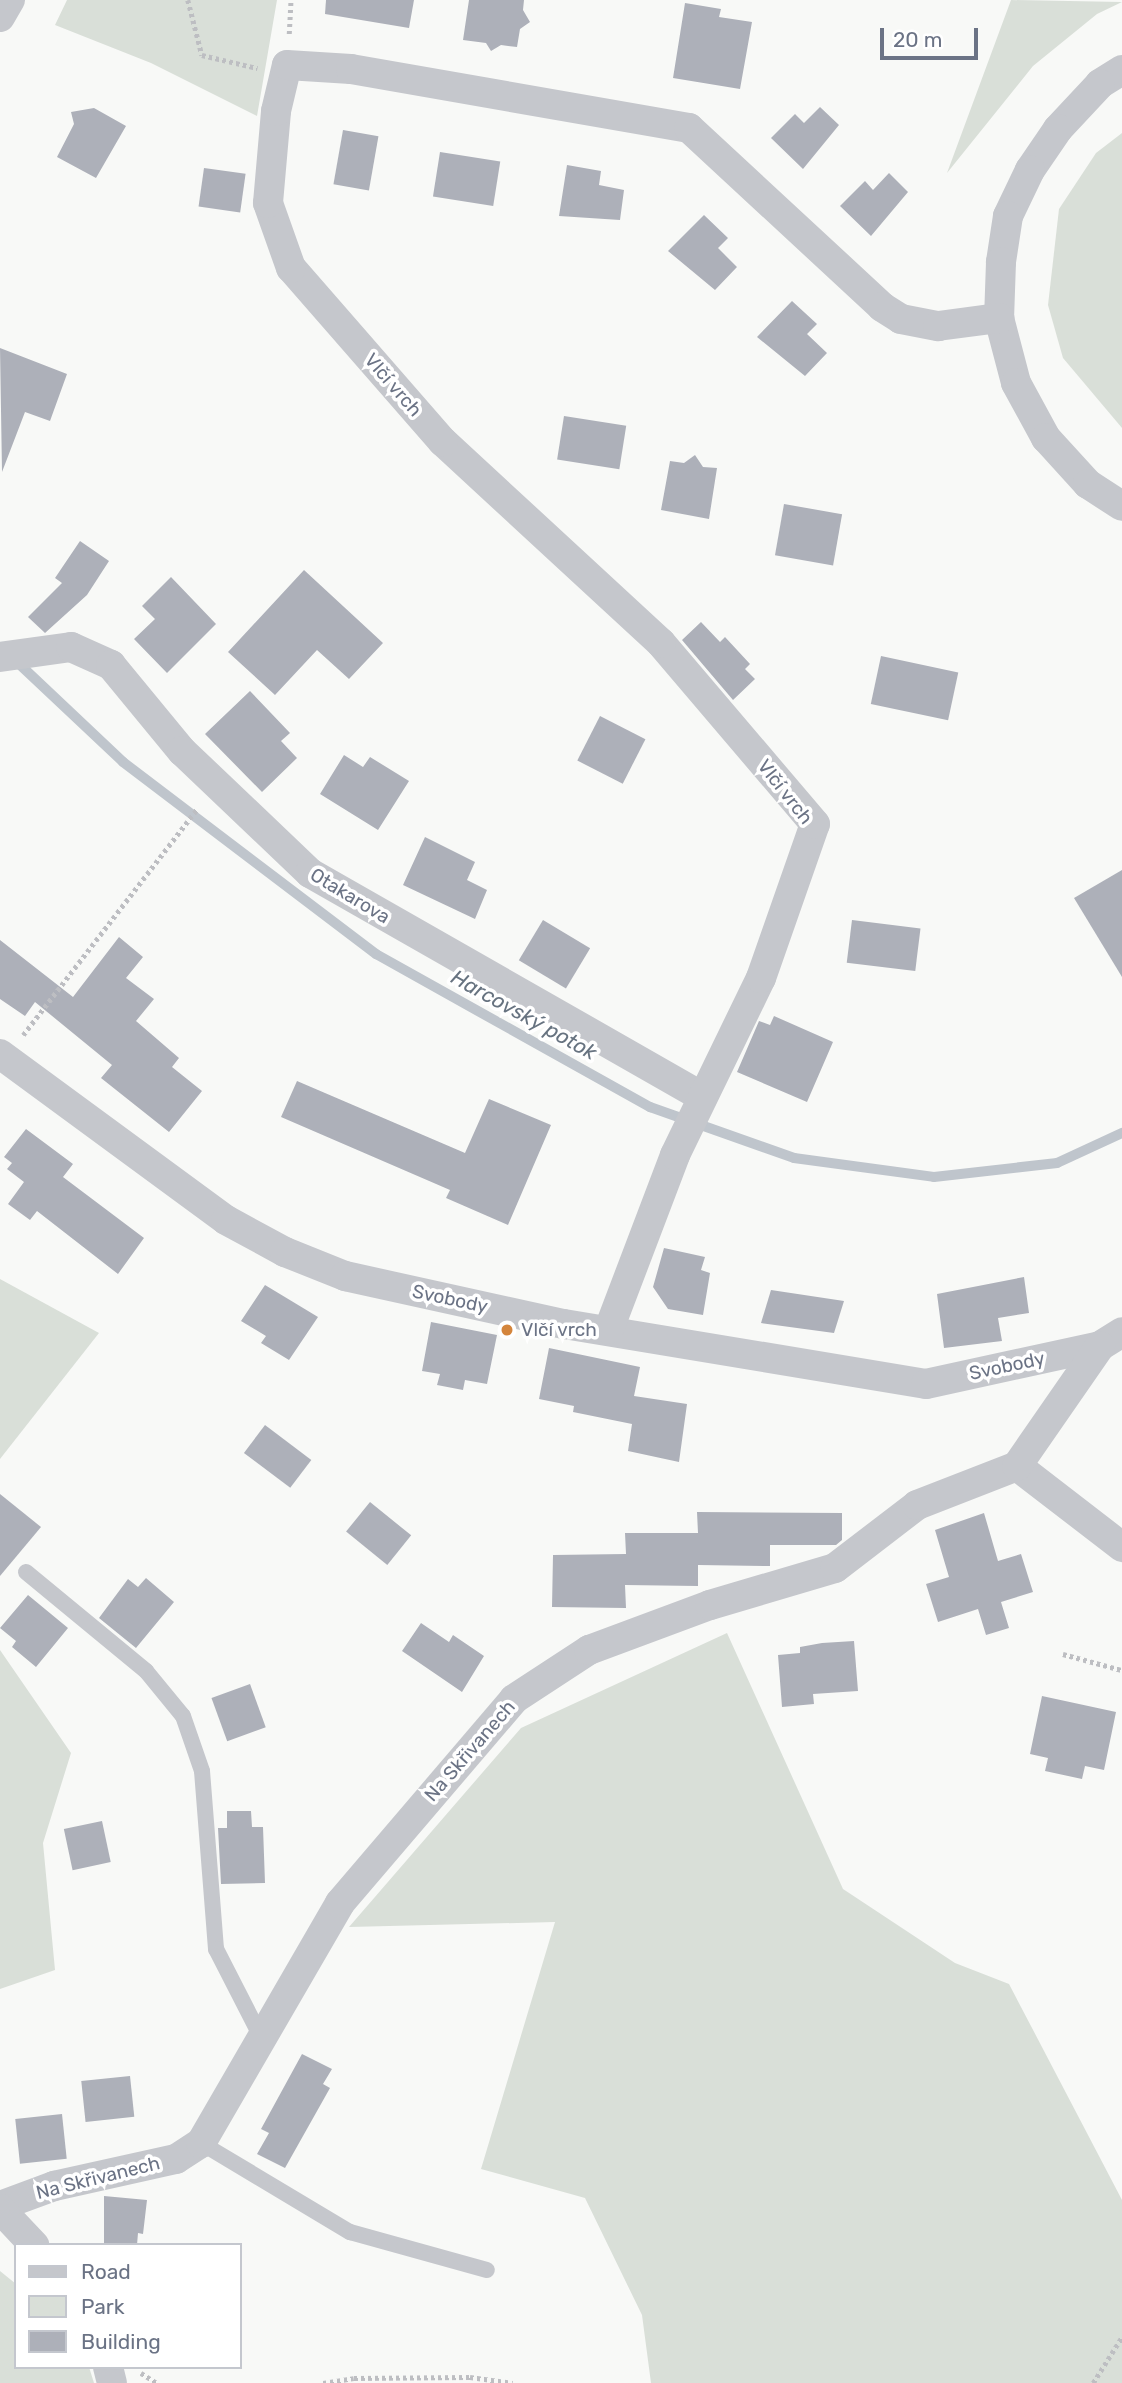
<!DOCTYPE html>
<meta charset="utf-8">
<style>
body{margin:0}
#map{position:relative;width:1122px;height:2383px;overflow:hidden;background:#f8f9f7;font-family:Rubik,sans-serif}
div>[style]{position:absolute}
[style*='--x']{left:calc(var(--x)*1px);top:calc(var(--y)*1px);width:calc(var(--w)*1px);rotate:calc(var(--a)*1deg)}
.green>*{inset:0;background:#d9dfd8}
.stream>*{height:10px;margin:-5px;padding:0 5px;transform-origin:5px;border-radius:5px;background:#bfc5cc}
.building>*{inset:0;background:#adb0b9;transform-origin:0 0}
.path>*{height:4.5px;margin-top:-2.25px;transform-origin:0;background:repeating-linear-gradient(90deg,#bdbec2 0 3.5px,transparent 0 7px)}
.service>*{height:16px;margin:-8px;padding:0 8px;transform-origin:8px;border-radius:8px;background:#c5c7cc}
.minor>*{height:30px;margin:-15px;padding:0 15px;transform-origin:15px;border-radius:15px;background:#c5c7cc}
.dots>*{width:19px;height:19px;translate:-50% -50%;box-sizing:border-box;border:4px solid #fff;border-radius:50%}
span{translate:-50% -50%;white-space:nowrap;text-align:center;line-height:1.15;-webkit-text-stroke:7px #fff;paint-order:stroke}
.street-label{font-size:19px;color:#6b7385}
.poi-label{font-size:19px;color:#6b7385}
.left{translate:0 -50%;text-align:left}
.water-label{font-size:21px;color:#677380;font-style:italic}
.legend{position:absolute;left:14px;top:2243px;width:228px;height:126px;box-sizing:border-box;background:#fff;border:2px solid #c4c7ce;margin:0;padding:9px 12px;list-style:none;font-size:21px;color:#6b7385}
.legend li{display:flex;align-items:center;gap:14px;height:35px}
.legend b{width:35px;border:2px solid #c4c7ce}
.scale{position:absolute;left:880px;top:28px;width:98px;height:32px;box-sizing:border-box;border:4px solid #6b7385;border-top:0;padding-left:9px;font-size:21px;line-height:24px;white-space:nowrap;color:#6b7385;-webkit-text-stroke:5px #fff;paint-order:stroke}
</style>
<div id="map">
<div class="green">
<i style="clip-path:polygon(67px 0,277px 0,257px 116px,151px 63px,55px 25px)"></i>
<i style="clip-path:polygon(1011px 0,1122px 2px,1097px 14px,1033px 66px,947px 173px)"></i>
<i style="clip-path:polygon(1122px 133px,1122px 428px,1063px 358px,1048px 305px,1059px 209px,1096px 153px)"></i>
<i style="clip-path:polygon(0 1279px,99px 1333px,0 1459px)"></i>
<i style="clip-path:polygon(727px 1633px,843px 1889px,955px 1963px,1009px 1984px,1122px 2200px,1122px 2383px,651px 2383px,642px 2315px,585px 2198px,481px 2169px,555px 1922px,349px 1927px,521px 1728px)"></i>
<i style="clip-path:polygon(0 1650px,71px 1753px,43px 1843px,55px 1970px,0 1989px)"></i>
<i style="clip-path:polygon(0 2271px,16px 2284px,16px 2367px,89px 2367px,94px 2383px,0 2383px)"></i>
</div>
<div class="stream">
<i style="--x:16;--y:661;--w:147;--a:43.3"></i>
<i style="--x:123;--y:762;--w:318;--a:37.2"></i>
<i style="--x:376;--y:954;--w:314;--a:29.2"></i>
<i style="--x:650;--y:1107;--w:153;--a:19.5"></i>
<i style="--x:794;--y:1158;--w:141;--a:7.7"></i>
<i style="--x:934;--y:1177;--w:124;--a:-6.5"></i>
<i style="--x:1057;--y:1163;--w:72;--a:-24.8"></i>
</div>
<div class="building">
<i style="clip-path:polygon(326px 0,414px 0,409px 28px,325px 14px)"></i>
<i style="clip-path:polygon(469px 0,524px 0,523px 10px,530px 22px,520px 29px,517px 47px,501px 45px,491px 51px,486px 43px,463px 40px)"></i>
<i style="clip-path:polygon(685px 3px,721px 9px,719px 17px,752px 22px,740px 89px,673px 78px)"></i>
<i style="clip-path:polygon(820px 107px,839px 125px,803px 169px,771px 138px,795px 114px,804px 123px)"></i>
<i style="clip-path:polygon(94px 108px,126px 126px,96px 178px,57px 157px,74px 124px,71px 112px)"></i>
<i style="left:343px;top:130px;width:36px;height:55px;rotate:10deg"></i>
<i style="left:440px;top:152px;width:61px;height:45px;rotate:9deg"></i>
<i style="clip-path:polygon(567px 165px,601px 171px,599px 185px,624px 190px,620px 220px,559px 216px)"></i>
<i style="left:204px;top:168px;width:42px;height:39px;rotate:8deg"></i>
<i style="clip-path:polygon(889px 173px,908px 192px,871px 236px,840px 206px,865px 181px,873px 190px)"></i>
<i style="clip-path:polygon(704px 215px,728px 238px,718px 248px,737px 267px,715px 290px,668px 251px)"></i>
<i style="clip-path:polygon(792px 301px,817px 324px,807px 334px,827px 353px,805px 376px,757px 337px)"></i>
<i style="clip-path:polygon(0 348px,67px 374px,50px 421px,25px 412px,2px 472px)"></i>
<i style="left:564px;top:416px;width:63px;height:44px;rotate:9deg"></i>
<i style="clip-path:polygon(695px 455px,703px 467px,717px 468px,709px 519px,661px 510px,670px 461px,684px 463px)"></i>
<i style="left:784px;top:504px;width:59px;height:52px;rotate:10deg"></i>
<i style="clip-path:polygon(80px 541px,109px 561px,87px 595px,45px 633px,28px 617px,62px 583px,55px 578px)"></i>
<i style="clip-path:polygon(304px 570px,383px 643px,349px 679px,317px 650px,275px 695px,228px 652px)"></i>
<i style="clip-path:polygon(171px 577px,216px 624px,167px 673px,134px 639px,155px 619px,142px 606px)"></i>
<i style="clip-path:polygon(701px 622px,720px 642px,725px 637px,750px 664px,745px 669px,755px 679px,733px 700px,682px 640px)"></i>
<i style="left:881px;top:656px;width:79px;height:49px;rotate:12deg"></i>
<i style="clip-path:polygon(250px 691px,290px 733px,281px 741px,297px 758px,262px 792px,205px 734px)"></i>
<i style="left:600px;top:716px;width:51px;height:50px;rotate:27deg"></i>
<i style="clip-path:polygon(344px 755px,363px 767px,370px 757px,409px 781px,378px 830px,320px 794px)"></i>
<i style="clip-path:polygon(425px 837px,475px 862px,467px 880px,487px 890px,475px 919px,403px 885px)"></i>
<i style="clip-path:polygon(1122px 870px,1122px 977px,1074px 898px)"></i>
<i style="left:543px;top:920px;width:55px;height:47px;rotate:31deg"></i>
<i style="left:852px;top:920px;width:69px;height:43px;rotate:7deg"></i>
<i style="clip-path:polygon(119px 937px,143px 957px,126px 978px,154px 999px,136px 1021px,179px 1058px,172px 1067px,202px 1091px,169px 1132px,101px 1078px,112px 1065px,35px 1002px,25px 1016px,0 999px,0 940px,73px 997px)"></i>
<i style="clip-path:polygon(774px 1016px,833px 1042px,807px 1102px,737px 1072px,759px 1021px,770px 1025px)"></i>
<i style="clip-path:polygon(297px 1081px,465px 1153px,489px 1099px,551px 1125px,508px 1225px,446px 1198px,450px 1190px,281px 1117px)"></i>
<i style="clip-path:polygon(26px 1129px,73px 1164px,63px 1177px,144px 1238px,118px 1274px,37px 1211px,30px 1220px,8px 1204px,24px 1182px,7px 1169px,12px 1163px,4px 1157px)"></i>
<i style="clip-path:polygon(664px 1248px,705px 1257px,701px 1270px,710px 1273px,703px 1315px,668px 1309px,653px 1287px)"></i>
<i style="clip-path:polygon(1024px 1277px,1029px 1313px,998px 1318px,1002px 1341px,944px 1348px,937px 1294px)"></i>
<i style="clip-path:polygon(265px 1285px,318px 1317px,289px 1360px,261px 1343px,266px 1336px,241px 1321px)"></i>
<i style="clip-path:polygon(771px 1290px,844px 1301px,834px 1333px,761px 1323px)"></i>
<i style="clip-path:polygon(431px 1322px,497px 1335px,487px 1384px,465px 1380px,463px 1390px,437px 1385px,440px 1374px,422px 1371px)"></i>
<i style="clip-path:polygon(549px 1348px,640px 1367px,634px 1396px,687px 1404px,679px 1462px,628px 1451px,632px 1424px,573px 1412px,574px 1406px,539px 1399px)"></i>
<i style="left:265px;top:1425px;width:58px;height:35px;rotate:37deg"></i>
<i style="clip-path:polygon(0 1494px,41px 1527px,0 1576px)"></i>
<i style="left:370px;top:1502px;width:53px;height:38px;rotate:39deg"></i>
<i style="clip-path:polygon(697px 1512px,842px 1513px,842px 1540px,836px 1545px,770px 1545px,770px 1566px,698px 1565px,698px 1586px,625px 1585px,626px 1608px,552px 1607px,553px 1555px,626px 1554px,625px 1533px,698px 1533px)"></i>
<i style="clip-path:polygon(984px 1513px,998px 1561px,1021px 1554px,1033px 1592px,1001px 1602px,1009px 1628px,986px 1635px,978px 1609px,938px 1622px,926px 1584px,949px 1577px,935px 1530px)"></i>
<i style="clip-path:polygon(146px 1578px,174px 1602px,136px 1648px,99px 1618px,128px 1579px,138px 1587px)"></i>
<i style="clip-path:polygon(28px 1595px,68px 1628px,36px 1667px,12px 1647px,16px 1641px,0 1628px)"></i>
<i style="clip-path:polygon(421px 1623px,449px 1642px,453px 1635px,484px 1656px,462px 1692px,402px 1651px)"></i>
<i style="clip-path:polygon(854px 1641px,858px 1691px,813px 1694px,814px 1704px,782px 1707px,778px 1655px,800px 1653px,800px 1647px,822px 1643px)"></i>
<i style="left:250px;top:1684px;width:46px;height:41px;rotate:70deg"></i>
<i style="clip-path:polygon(1042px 1696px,1116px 1712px,1104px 1770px,1085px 1766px,1082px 1779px,1045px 1771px,1048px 1758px,1030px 1754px)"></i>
<i style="clip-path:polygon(227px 1811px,251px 1811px,252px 1827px,263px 1827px,265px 1883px,221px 1884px,218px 1828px,227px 1828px)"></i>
<i style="left:102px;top:1821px;width:42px;height:39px;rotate:78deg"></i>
<i style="clip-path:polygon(302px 2054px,332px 2069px,323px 2084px,330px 2088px,285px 2168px,257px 2154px,269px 2133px,261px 2129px)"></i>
<i style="left:130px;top:2076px;width:41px;height:49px;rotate:84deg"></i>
<i style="left:62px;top:2114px;width:45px;height:47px;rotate:84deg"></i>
<i style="clip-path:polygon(104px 2196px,147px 2200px,143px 2234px,138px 2233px,137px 2245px,104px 2245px)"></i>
</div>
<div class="path">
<i style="--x:188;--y:0;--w:57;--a:75.7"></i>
<i style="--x:202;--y:55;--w:57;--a:13.3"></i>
<i style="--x:289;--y:34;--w:34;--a:-87"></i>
<i style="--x:23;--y:1035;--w:285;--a:-52.4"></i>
<i style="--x:1063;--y:1654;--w:61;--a:15.2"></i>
<i style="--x:141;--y:2373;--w:19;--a:32"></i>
<i style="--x:323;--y:2383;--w:31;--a:-9"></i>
<i style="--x:354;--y:2378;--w:116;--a:-0.5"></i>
<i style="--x:470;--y:2377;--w:43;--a:7.9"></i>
<i style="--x:1093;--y:2383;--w:54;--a:-57.8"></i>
</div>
<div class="service">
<i style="--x:26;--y:1572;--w:156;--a:39.5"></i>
<i style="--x:146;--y:1671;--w:58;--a:50.6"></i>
<i style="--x:183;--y:1716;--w:58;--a:70.9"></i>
<i style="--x:202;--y:1771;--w:179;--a:85.5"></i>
<i style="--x:216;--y:1949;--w:101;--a:62.9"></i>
<i style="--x:201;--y:2143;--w:174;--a:30.9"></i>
<i style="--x:350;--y:2232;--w:142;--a:15.5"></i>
</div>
<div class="minor">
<i style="--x:0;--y:17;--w:20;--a:-60"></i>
<i style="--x:1122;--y:70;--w:26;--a:148"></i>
<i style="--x:1100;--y:84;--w:62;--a:133"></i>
<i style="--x:1058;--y:129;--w:50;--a:124.3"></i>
<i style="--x:1030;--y:170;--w:51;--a:115.6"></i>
<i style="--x:1008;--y:216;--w:47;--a:98.7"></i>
<i style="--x:1001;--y:262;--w:56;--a:92"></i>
<i style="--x:999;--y:318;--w:67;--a:75.3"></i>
<i style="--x:1016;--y:383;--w:63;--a:61.4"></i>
<i style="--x:1046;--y:438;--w:62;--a:47.6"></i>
<i style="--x:1088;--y:484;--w:40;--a:32.9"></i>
<i style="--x:0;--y:657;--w:72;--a:-8"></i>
<i style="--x:71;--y:647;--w:44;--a:24.2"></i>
<i style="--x:111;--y:665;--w:112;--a:50.5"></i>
<i style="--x:182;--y:751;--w:177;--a:43.6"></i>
<i style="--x:310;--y:873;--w:452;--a:29.7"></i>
<i style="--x:0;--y:1054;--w:280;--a:36.3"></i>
<i style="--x:226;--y:1220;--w:67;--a:28.5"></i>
<i style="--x:285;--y:1252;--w:65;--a:21.8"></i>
<i style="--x:345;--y:1276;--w:224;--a:12.4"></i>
<i style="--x:564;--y:1324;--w:367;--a:9.4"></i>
<i style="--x:926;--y:1384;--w:178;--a:-12.3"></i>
<i style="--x:1100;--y:1346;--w:26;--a:-32"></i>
<i style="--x:609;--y:1329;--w:186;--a:-69.2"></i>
<i style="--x:675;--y:1155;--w:197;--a:-64.1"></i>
<i style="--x:761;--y:978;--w:163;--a:-70.7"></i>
<i style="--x:815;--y:824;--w:238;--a:-130.4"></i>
<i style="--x:661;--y:643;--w:297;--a:-137.3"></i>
<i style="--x:443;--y:442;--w:231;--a:-131.1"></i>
<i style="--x:291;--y:268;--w:69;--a:-109.5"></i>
<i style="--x:268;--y:203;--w:92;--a:-85"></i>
<i style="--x:276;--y:111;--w:47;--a:-76.6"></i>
<i style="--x:287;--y:65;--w:64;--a:3.6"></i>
<i style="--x:351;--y:69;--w:343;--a:9.9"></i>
<i style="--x:689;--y:128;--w:263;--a:42.8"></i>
<i style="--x:882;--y:307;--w:22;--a:32"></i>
<i style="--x:901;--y:319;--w:38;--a:11"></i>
<i style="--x:938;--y:326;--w:62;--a:-7.5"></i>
<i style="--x:1017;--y:1466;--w:133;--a:37.6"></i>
<i style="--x:0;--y:2206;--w:58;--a:-20.3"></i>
<i style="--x:54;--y:2186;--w:125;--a:-12.5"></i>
<i style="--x:176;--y:2159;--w:30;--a:-33"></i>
<i style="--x:201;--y:2143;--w:277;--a:-59.9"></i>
<i style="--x:340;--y:1903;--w:268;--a:-49.5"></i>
<i style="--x:514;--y:1699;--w:90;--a:-33.2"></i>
<i style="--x:589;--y:1650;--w:129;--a:-20.4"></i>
<i style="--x:710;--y:1605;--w:130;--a:-16.5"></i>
<i style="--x:835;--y:1568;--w:103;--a:-37.5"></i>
<i style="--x:917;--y:1505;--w:107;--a:-21.3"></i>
<i style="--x:1017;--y:1466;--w:146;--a:-55.3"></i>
<i style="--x:0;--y:2209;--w:50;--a:46.6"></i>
<i style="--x:108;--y:2367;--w:16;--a:76"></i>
</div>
<div class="dots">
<i style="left:507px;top:1330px;background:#d4853c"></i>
</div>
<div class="street-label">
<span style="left:393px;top:385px;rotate:49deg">Vlčí vrch</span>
<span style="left:785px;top:792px;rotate:52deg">Vlčí vrch</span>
<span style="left:350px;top:896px;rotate:31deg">Otakarova</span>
<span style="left:450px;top:1299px;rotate:12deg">Svobody</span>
<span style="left:1007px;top:1366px;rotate:-12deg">Svobody</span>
<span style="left:470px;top:1751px;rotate:-49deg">Na Skřivanech</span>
<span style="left:98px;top:2178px;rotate:-14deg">Na Skřivanech</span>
</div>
<div class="poi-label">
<span class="left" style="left:521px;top:1330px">Vlčí vrch</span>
</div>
<div class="water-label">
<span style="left:524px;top:1015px;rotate:29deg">Harcovský potok</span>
</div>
<ul class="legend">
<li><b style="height:9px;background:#c5c7cc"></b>Road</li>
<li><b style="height:19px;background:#d9dfd8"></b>Park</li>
<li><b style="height:19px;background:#adb0b9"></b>Building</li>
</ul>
<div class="scale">20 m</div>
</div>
